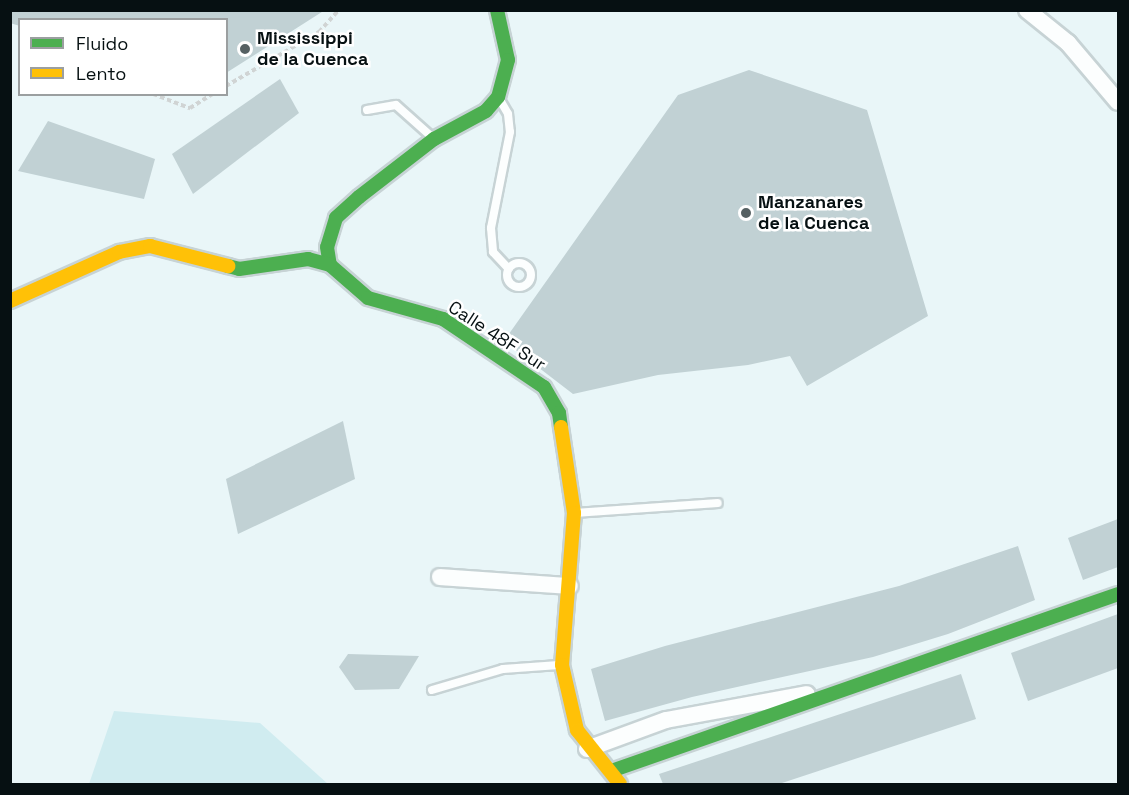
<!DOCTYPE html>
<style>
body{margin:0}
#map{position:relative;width:1129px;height:795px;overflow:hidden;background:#e9f6f8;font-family:"Space Grotesk",sans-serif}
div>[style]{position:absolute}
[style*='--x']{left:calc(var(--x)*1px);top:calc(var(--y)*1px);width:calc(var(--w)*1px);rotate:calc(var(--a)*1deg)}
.green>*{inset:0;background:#d0ecf0}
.building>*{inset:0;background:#c1d1d4}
.path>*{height:4px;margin-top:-2px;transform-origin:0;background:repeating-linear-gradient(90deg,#d0d4d4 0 4.5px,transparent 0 7.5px)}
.roads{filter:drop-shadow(2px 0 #c7d3d5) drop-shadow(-2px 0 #c7d3d5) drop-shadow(0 2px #c7d3d5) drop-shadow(0 -2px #c7d3d5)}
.lane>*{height:8px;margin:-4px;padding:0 4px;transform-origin:4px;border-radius:4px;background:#fcfefe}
.lane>.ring{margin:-4px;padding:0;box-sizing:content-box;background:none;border:8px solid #fcfefe;border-radius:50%}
.street>*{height:16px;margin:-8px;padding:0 8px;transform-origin:8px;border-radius:8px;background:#fcfefe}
.fast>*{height:14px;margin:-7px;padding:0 7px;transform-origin:7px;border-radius:7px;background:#4caf50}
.slow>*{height:14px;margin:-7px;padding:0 7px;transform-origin:7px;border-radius:7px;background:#ffc107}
.dots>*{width:16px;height:16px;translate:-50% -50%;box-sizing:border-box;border:3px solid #fff;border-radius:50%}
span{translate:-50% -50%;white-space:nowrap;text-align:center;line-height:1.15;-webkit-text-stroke:5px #fff;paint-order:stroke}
.poi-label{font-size:18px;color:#061012;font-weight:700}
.left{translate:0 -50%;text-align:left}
.street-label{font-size:18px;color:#061012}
.frame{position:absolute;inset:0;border:12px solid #061012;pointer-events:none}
.legend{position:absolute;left:18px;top:18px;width:210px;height:78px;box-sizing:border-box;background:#fff;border:2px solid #9b9fa0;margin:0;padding:8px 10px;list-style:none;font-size:18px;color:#061012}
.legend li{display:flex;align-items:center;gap:12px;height:30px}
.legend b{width:30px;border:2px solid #9b9fa0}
</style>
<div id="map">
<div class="green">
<i style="clip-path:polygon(114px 711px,260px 723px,328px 784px,89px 784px)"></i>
</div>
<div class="building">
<i style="clip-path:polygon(10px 10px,325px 10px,226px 73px,226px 20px,20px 20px,20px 26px,10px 23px)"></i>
<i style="clip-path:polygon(749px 70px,867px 110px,928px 316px,807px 386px,790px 356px,748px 365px,658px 375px,573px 394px,504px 341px,678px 95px)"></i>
<i style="clip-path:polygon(280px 79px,299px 113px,193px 194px,172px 154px)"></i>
<i style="clip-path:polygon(48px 121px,155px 159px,144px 199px,18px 171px)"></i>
<i style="clip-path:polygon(343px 421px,355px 479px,238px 534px,226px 479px)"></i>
<i style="clip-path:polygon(1118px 519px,1118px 567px,1083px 580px,1068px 538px)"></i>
<i style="clip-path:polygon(1018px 546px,1035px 600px,948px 634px,873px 657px,692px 697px,605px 721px,591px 669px,665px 646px,899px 586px)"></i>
<i style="clip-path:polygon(1118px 614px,1118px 668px,1028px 701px,1011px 653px)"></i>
<i style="clip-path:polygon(348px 654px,419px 656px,399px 689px,355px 690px,339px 667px)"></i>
<i style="clip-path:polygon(961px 674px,976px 719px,779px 784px,663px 784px,659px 774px)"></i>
</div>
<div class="path">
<i style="--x:226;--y:86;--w:108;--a:-30.1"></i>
<i style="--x:319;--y:32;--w:30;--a:-48"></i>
<i style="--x:153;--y:94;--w:40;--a:21"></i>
<i style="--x:190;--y:108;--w:26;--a:-32"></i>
</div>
<div class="roads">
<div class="lane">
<i style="--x:500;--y:100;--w:16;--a:60"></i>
<i style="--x:508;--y:114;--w:18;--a:84"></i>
<i style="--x:510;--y:132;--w:98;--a:101.2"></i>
<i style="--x:491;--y:228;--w:24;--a:85"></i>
<i style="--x:493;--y:252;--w:23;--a:47"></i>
<i style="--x:367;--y:110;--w:29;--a:-10"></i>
<i style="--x:396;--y:105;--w:50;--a:41.7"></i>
<i class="ring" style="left:507px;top:263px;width:16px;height:16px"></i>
<i style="--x:575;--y:513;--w:143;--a:-4"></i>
<i style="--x:432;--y:690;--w:74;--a:-16.5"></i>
<i style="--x:503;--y:669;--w:56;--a:-4.1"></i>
</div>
<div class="street">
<i style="--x:1027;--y:10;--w:53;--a:38.8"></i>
<i style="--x:1068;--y:43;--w:77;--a:49.7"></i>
<i style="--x:440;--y:577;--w:130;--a:4"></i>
<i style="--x:587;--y:749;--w:84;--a:-20.2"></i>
<i style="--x:666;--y:720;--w:143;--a:-10.4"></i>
</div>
<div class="fast">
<i style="--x:497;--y:10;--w:51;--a:77.6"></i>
<i style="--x:508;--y:60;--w:38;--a:105"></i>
<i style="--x:498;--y:97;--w:18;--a:131"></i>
<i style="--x:486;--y:111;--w:59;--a:151.7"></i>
<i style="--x:434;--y:139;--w:95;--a:142.3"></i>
<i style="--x:359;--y:197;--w:31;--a:138"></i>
<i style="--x:336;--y:218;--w:30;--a:107"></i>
<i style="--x:327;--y:247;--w:18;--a:81"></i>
<i style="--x:330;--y:265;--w:50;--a:41"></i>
<i style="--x:368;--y:298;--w:78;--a:15.6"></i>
<i style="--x:443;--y:319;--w:122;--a:34"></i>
<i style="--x:544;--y:387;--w:30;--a:60"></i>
<i style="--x:559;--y:413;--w:14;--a:82"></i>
<i style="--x:228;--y:266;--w:11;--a:15"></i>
<i style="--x:239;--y:269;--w:70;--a:-8.2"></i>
<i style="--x:308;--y:259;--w:23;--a:15"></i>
<i style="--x:611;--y:771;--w:537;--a:-19.24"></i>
</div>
<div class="slow">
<i style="--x:10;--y:301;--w:120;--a:-24.2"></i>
<i style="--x:119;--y:252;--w:32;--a:-11"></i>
<i style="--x:150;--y:246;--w:81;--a:14.4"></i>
<i style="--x:561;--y:427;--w:87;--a:81.4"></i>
<i style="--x:574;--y:513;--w:152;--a:94.5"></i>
<i style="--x:562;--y:665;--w:67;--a:77"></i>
<i style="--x:577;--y:730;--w:69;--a:51.5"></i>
</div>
</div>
<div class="dots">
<i style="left:245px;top:49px;background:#556062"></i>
<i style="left:746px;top:213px;background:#556062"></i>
</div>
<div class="poi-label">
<span class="left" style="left:257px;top:49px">Mississippi<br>de la Cuenca</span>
<span class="left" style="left:758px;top:213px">Manzanares<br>de la Cuenca</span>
</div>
<div class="street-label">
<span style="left:497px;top:336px;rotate:33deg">Calle 48F Sur</span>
</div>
<div class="frame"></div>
<ul class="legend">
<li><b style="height:8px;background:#4caf50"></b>Fluido</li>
<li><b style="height:8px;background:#ffc107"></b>Lento</li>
</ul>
</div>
